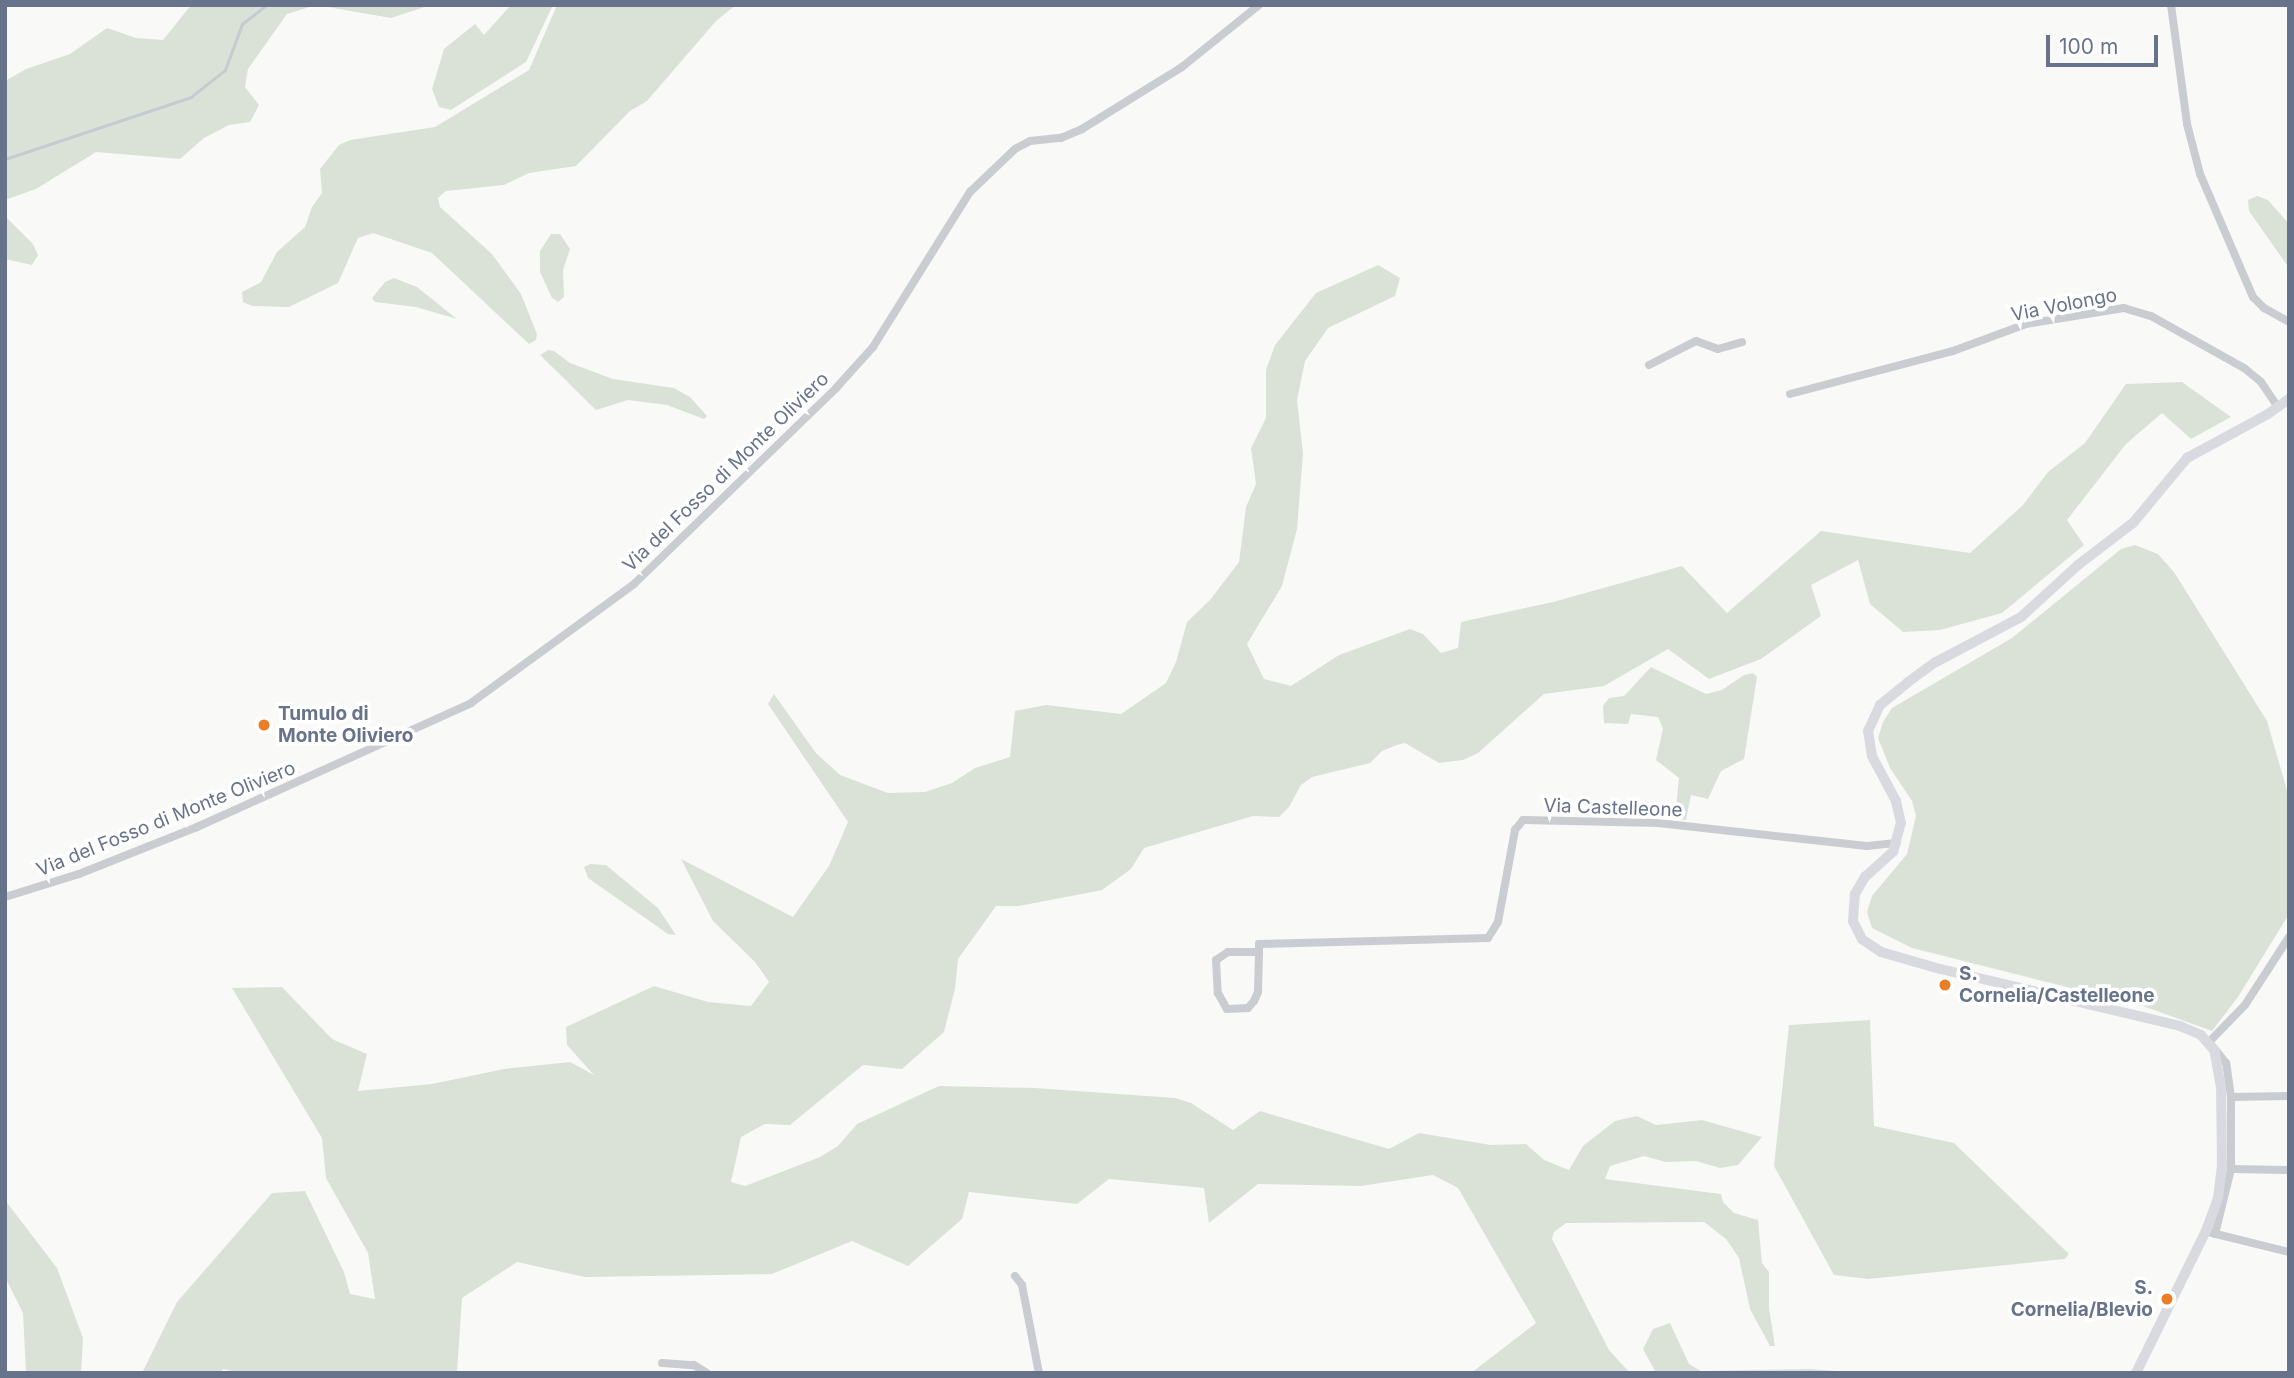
<!DOCTYPE html>
<style>
body{margin:0}
#map{position:relative;width:2294px;height:1378px;overflow:hidden;background:#f9faf7;font-family:Inter,sans-serif}
div>[style]{position:absolute}
[style*='--x']{left:calc(var(--x)*1px);top:calc(var(--y)*1px);width:calc(var(--w)*1px);rotate:calc(var(--a)*1deg)}
.green>*{inset:0;background:#dae2d8}
.stream>*{height:2.5px;margin:-1.25px;padding:0 1.25px;transform-origin:1.25px;border-radius:1.25px;background:#c4cbd1}
.street>*{height:8px;margin:-4px;padding:0 4px;transform-origin:4px;border-radius:4px;background:#c9ccd0}
.secondary>*{height:10px;margin:-5px;padding:0 5px;transform-origin:5px;border-radius:5px;background:#d8dae0}
.dots>*{width:19px;height:19px;translate:-50% -50%;box-sizing:border-box;border:4px solid #fff;border-radius:50%}
span{translate:-50% -50%;white-space:nowrap;text-align:center;line-height:1.15;-webkit-text-stroke:7px #fff;paint-order:stroke}
.street-label{font-size:19px;color:#67738a}
.poi-label{font-size:19px;color:#67738a;font-weight:700}
.left{translate:0 -50%;text-align:left}
.right{translate:-100% -50%;text-align:right}
.frame{position:absolute;inset:0;border:7px solid #67738a;pointer-events:none}
.scale{position:absolute;left:2046px;top:35px;width:112px;height:32px;box-sizing:border-box;border:4px solid #67738a;border-top:0;padding-left:9px;font-size:21px;line-height:24px;white-space:nowrap;color:#67738a;-webkit-text-stroke:5px #fff;paint-order:stroke}
</style>
<div id="map">
<div class="green">
<i style="clip-path:polygon(191px 5px,431px 5px,391px 18px,316px 5px,287px 14px,248px 69px,245px 87px,259px 105px,250px 122px,229px 125px,204px 138px,180px 159px,96px 152px,36px 189px,5px 200px,5px 81px,26px 69px,70px 54px,107px 28px,136px 38px,163px 40px)"></i>
<i style="clip-path:polygon(511px 5px,553px 5px,526px 62px,451px 110px,439px 107px,432px 89px,444px 49px,475px 24px,484px 35px)"></i>
<i style="clip-path:polygon(557px 5px,736px 5px,716px 21px,647px 101px,630px 111px,576px 166px,529px 173px,504px 185px,446px 191px,438px 198px,440px 207px,492px 254px,521px 294px,537px 334px,536px 340px,529px 344px,432px 253px,373px 233px,358px 238px,338px 283px,289px 307px,252px 306px,243px 302px,242px 292px,261px 282px,277px 252px,305px 227px,312px 207px,322px 193px,320px 169px,339px 145px,350px 140px,435px 127px,529px 70px)"></i>
<i style="clip-path:polygon(2257px 196px,2268px 200px,2289px 224px,2289px 268px,2249px 211px,2248px 200px)"></i>
<i style="clip-path:polygon(5px 216px,33px 244px,38px 255px,32px 265px,5px 259px)"></i>
<i style="clip-path:polygon(551px 234px,560px 234px,570px 249px,563px 270px,564px 297px,558px 302px,552px 298px,540px 272px,540px 251px)"></i>
<i style="clip-path:polygon(1378px 265px,1400px 278px,1395px 296px,1328px 328px,1305px 361px,1297px 400px,1303px 453px,1297px 529px,1282px 586px,1247px 644px,1264px 679px,1291px 686px,1339px 655px,1410px 629px,1423px 634px,1441px 653px,1458px 648px,1461px 622px,1553px 602px,1682px 566px,1727px 613px,1821px 531px,1970px 553px,2023px 505px,2048px 472px,2085px 443px,2126px 384px,2182px 382px,2231px 417px,2191px 439px,2162px 413px,2126px 444px,2067px 520px,2084px 545px,2002px 613px,1940px 630px,1903px 632px,1870px 604px,1858px 560px,1811px 585px,1821px 616px,1761px 659px,1709px 679px,1668px 649px,1604px 686px,1544px 694px,1478px 753px,1463px 760px,1439px 763px,1405px 743px,1397px 745px,1382px 751px,1370px 763px,1312px 777px,1301px 785px,1289px 807px,1279px 817px,1253px 816px,1144px 848px,1131px 869px,1102px 890px,1019px 906px,996px 906px,958px 959px,955px 989px,944px 1032px,902px 1069px,863px 1065px,790px 1125px,765px 1124px,741px 1137px,731px 1182px,745px 1186px,820px 1157px,838px 1146px,857px 1124px,939px 1086px,1035px 1088px,1175px 1098px,1191px 1103px,1233px 1130px,1260px 1111px,1389px 1149px,1419px 1133px,1491px 1145px,1526px 1144px,1544px 1160px,1569px 1170px,1583px 1146px,1615px 1121px,1637px 1116px,1656px 1125px,1702px 1120px,1762px 1137px,1738px 1165px,1720px 1168px,1696px 1161px,1666px 1162px,1644px 1156px,1610px 1166px,1605px 1179px,1721px 1194px,1723px 1202px,1734px 1213px,1758px 1220px,1762px 1263px,1769px 1272px,1769px 1308px,1775px 1346px,1770px 1346px,1750px 1309px,1739px 1258px,1726px 1239px,1704px 1222px,1566px 1223px,1554px 1232px,1552px 1239px,1609px 1350px,1630px 1373px,1471px 1373px,1536px 1323px,1458px 1188px,1433px 1175px,1361px 1186px,1258px 1184px,1209px 1223px,1204px 1188px,1109px 1179px,1077px 1204px,969px 1192px,962px 1219px,908px 1266px,852px 1241px,772px 1274px,585px 1277px,517px 1262px,462px 1298px,457px 1373px,241px 1373px,223px 1369px,221px 1373px,142px 1373px,177px 1302px,272px 1193px,305px 1191px,344px 1272px,350px 1294px,375px 1299px,368px 1253px,326px 1178px,322px 1138px,232px 988px,282px 987px,332px 1039px,367px 1054px,358px 1091px,432px 1084px,504px 1069px,570px 1062px,594px 1075px,567px 1045px,566px 1027px,654px 986px,708px 1002px,751px 1006px,769px 982px,755px 962px,713px 921px,681px 859px,793px 917px,829px 866px,848px 822px,768px 704px,774px 694px,816px 753px,840px 775px,888px 793px,925px 792px,952px 783px,975px 768px,1010px 757px,1015px 711px,1046px 705px,1121px 714px,1166px 683px,1176px 662px,1187px 622px,1210px 600px,1239px 562px,1246px 507px,1256px 484px,1251px 448px,1266px 418px,1266px 370px,1275px 345px,1316px 293px)"></i>
<i style="clip-path:polygon(394px 278px,417px 287px,457px 319px,416px 307px,375px 302px,372px 298px,385px 282px)"></i>
<i style="clip-path:polygon(548px 350px,554px 351px,570px 363px,613px 379px,674px 388px,690px 397px,707px 416px,704px 419px,667px 405px,628px 400px,596px 410px,540px 355px)"></i>
<i style="clip-path:polygon(2135px 545px,2158px 554px,2174px 572px,2267px 721px,2289px 797px,2289px 914px,2238px 997px,2212px 1031px,2143px 1006px,1912px 948px,1872px 928px,1867px 912px,1872px 896px,1907px 854px,1916px 816px,1912px 801px,1890px 768px,1878px 738px,1883px 722px,1892px 708px,2012px 638px,2121px 549px)"></i>
<i style="clip-path:polygon(1651px 667px,1706px 694px,1722px 690px,1744px 675px,1753px 673px,1757px 677px,1744px 759px,1721px 771px,1708px 799px,1691px 795px,1686px 820px,1675px 818px,1679px 778px,1656px 760px,1663px 729px,1658px 717px,1631px 714px,1628px 724px,1604px 723px,1603px 706px,1609px 698px,1624px 696px)"></i>
<i style="clip-path:polygon(590px 864px,606px 865px,658px 908px,676px 935px,668px 934px,588px 878px,584px 867px)"></i>
<i style="clip-path:polygon(1870px 1020px,1874px 1126px,1954px 1143px,2069px 1254px,2065px 1259px,1868px 1279px,1834px 1275px,1774px 1166px,1789px 1025px)"></i>
<i style="clip-path:polygon(5px 1200px,57px 1268px,83px 1338px,81px 1373px,26px 1373px,23px 1313px,5px 1277px)"></i>
<i style="clip-path:polygon(1670px 1323px,1689px 1364px,1701px 1371px,1810px 1369px,1863px 1373px,1656px 1373px,1643px 1349px,1653px 1329px)"></i>
</div>
<div class="stream">
<i style="--x:5;--y:159;--w:196;--a:-18.4"></i>
<i style="--x:191;--y:97;--w:43;--a:-38.5"></i>
<i style="--x:225;--y:70;--w:49;--a:-69.7"></i>
<i style="--x:242;--y:24;--w:31;--a:-38"></i>
</div>
<div class="street">
<i style="--x:2171;--y:5;--w:120;--a:82.3"></i>
<i style="--x:2187;--y:124;--w:52;--a:75.4"></i>
<i style="--x:2200;--y:174;--w:134;--a:66.7"></i>
<i style="--x:2253;--y:297;--w:16;--a:45"></i>
<i style="--x:2264;--y:308;--w:29;--a:29"></i>
<i style="--x:1649;--y:365;--w:53;--a:-27.1"></i>
<i style="--x:1696;--y:341;--w:23;--a:20"></i>
<i style="--x:1718;--y:349;--w:25;--a:-16"></i>
<i style="--x:1790;--y:394;--w:169;--a:-14.8"></i>
<i style="--x:1953;--y:351;--w:78;--a:-20.3"></i>
<i style="--x:2026;--y:324;--w:99;--a:-9.3"></i>
<i style="--x:2124;--y:308;--w:28;--a:17"></i>
<i style="--x:2151;--y:316;--w:107;--a:29.2"></i>
<i style="--x:2244;--y:368;--w:22;--a:39"></i>
<i style="--x:2261;--y:382;--w:30;--a:56"></i>
<i style="--x:5;--y:897;--w:77;--a:-17.3"></i>
<i style="--x:79;--y:874;--w:127;--a:-21.7"></i>
<i style="--x:197;--y:827;--w:301;--a:-24.3"></i>
<i style="--x:471;--y:703;--w:202;--a:-36.1"></i>
<i style="--x:634;--y:584;--w:283;--a:-44.1"></i>
<i style="--x:837;--y:387;--w:54;--a:-48"></i>
<i style="--x:873;--y:347;--w:183;--a:-58"></i>
<i style="--x:970;--y:192;--w:62;--a:-43.7"></i>
<i style="--x:1015;--y:149;--w:17;--a:-28"></i>
<i style="--x:1030;--y:141;--w:31;--a:-6"></i>
<i style="--x:1061;--y:138;--w:23;--a:-23"></i>
<i style="--x:1082;--y:129;--w:118;--a:-31.8"></i>
<i style="--x:1182;--y:67;--w:99;--a:-38.8"></i>
<i style="--x:1259;--y:952;--w:31;--a:180"></i>
<i style="--x:1228;--y:952;--w:14;--a:146"></i>
<i style="--x:1216;--y:960;--w:33;--a:87"></i>
<i style="--x:1218;--y:993;--w:18;--a:61"></i>
<i style="--x:1227;--y:1009;--w:21;--a:-3"></i>
<i style="--x:1248;--y:1008;--w:9;--a:-49"></i>
<i style="--x:1254;--y:1001;--w:10;--a:-66"></i>
<i style="--x:1258;--y:992;--w:40;--a:-88.6"></i>
<i style="--x:1259;--y:952;--w:8;--a:-90"></i>
<i style="--x:1259;--y:944;--w:229;--a:-1.5"></i>
<i style="--x:1488;--y:938;--w:19;--a:-58"></i>
<i style="--x:1498;--y:922;--w:94;--a:-79.5"></i>
<i style="--x:1515;--y:830;--w:13;--a:-51"></i>
<i style="--x:1523;--y:820;--w:135;--a:1.3"></i>
<i style="--x:1658;--y:823;--w:210;--a:6.3"></i>
<i style="--x:1867;--y:846;--w:30;--a:-6"></i>
<i style="--x:2231;--y:1097;--w:58;--a:-1"></i>
<i style="--x:2231;--y:1169;--w:58;--a:1"></i>
<i style="--x:2212;--y:1233;--w:79;--a:13.9"></i>
<i style="--x:2215;--y:1234;--w:67;--a:-76.2"></i>
<i style="--x:2231;--y:1169;--w:72;--a:-90"></i>
<i style="--x:2231;--y:1097;--w:34;--a:-98"></i>
<i style="--x:2226;--y:1063;--w:27;--a:-129"></i>
<i style="--x:2209;--y:1042;--w:52;--a:-45.8"></i>
<i style="--x:2245;--y:1005;--w:81;--a:-57.1"></i>
<i style="--x:1015;--y:1276;--w:11;--a:52"></i>
<i style="--x:1022;--y:1285;--w:90;--a:79.1"></i>
<i style="--x:662;--y:1363;--w:32;--a:4"></i>
<i style="--x:694;--y:1365;--w:15;--a:32"></i>
</div>
<div class="secondary">
<i style="--x:2136;--y:1373;--w:158;--a:-63.8"></i>
<i style="--x:2206;--y:1231;--w:35;--a:-70"></i>
<i style="--x:2218;--y:1198;--w:31;--a:-83"></i>
<i style="--x:2222;--y:1167;--w:79;--a:-90.7"></i>
<i style="--x:2221;--y:1088;--w:39;--a:-100"></i>
<i style="--x:2214;--y:1050;--w:20;--a:-131"></i>
<i style="--x:2201;--y:1035;--w:23;--a:-157"></i>
<i style="--x:2180;--y:1026;--w:247;--a:-166.6"></i>
<i style="--x:1940;--y:969;--w:61;--a:-163.9"></i>
<i style="--x:1881;--y:952;--w:23;--a:-146"></i>
<i style="--x:1862;--y:939;--w:20;--a:-117"></i>
<i style="--x:1853;--y:921;--w:27;--a:-86"></i>
<i style="--x:1855;--y:894;--w:20;--a:-60"></i>
<i style="--x:1865;--y:877;--w:38;--a:-42"></i>
<i style="--x:1893;--y:852;--w:30;--a:-75"></i>
<i style="--x:1901;--y:823;--w:23;--a:-103"></i>
<i style="--x:1896;--y:801;--w:51;--a:-118.1"></i>
<i style="--x:1872;--y:756;--w:25;--a:-99"></i>
<i style="--x:1868;--y:731;--w:29;--a:-65"></i>
<i style="--x:1880;--y:705;--w:36;--a:-39"></i>
<i style="--x:1908;--y:682;--w:34;--a:-36"></i>
<i style="--x:1936;--y:662;--w:96;--a:-27.9"></i>
<i style="--x:2021;--y:617;--w:77;--a:-42.4"></i>
<i style="--x:2078;--y:565;--w:69;--a:-37.4"></i>
<i style="--x:2133;--y:523;--w:85;--a:-50.3"></i>
<i style="--x:2187;--y:458;--w:92;--a:-28.5"></i>
<i style="--x:2268;--y:414;--w:26;--a:-36"></i>
</div>
<div class="dots">
<i style="left:264px;top:725px;background:#eb7d26"></i>
<i style="left:1945px;top:985px;background:#eb7d26"></i>
<i style="left:2167px;top:1299px;background:#eb7d26"></i>
</div>
<div class="street-label">
<span style="left:2064px;top:305px;rotate:-11deg">Via Volongo</span>
<span style="left:726px;top:472px;rotate:-44deg">Via del Fosso di Monte Oliviero</span>
<span style="left:1613px;top:808px;rotate:2deg">Via Castelleone</span>
<span style="left:166px;top:819px;rotate:-22deg">Via del Fosso di Monte Oliviero</span>
</div>
<div class="poi-label">
<span class="left" style="left:278px;top:725px">Tumulo di<br>Monte Oliviero</span>
<span class="left" style="left:1959px;top:985px">S.<br>Cornelia/Castelleone</span>
<span class="right" style="left:2153px;top:1299px">S.<br>Cornelia/Blevio</span>
</div>
<div class="frame"></div>
<div class="scale">100 m</div>
</div>
